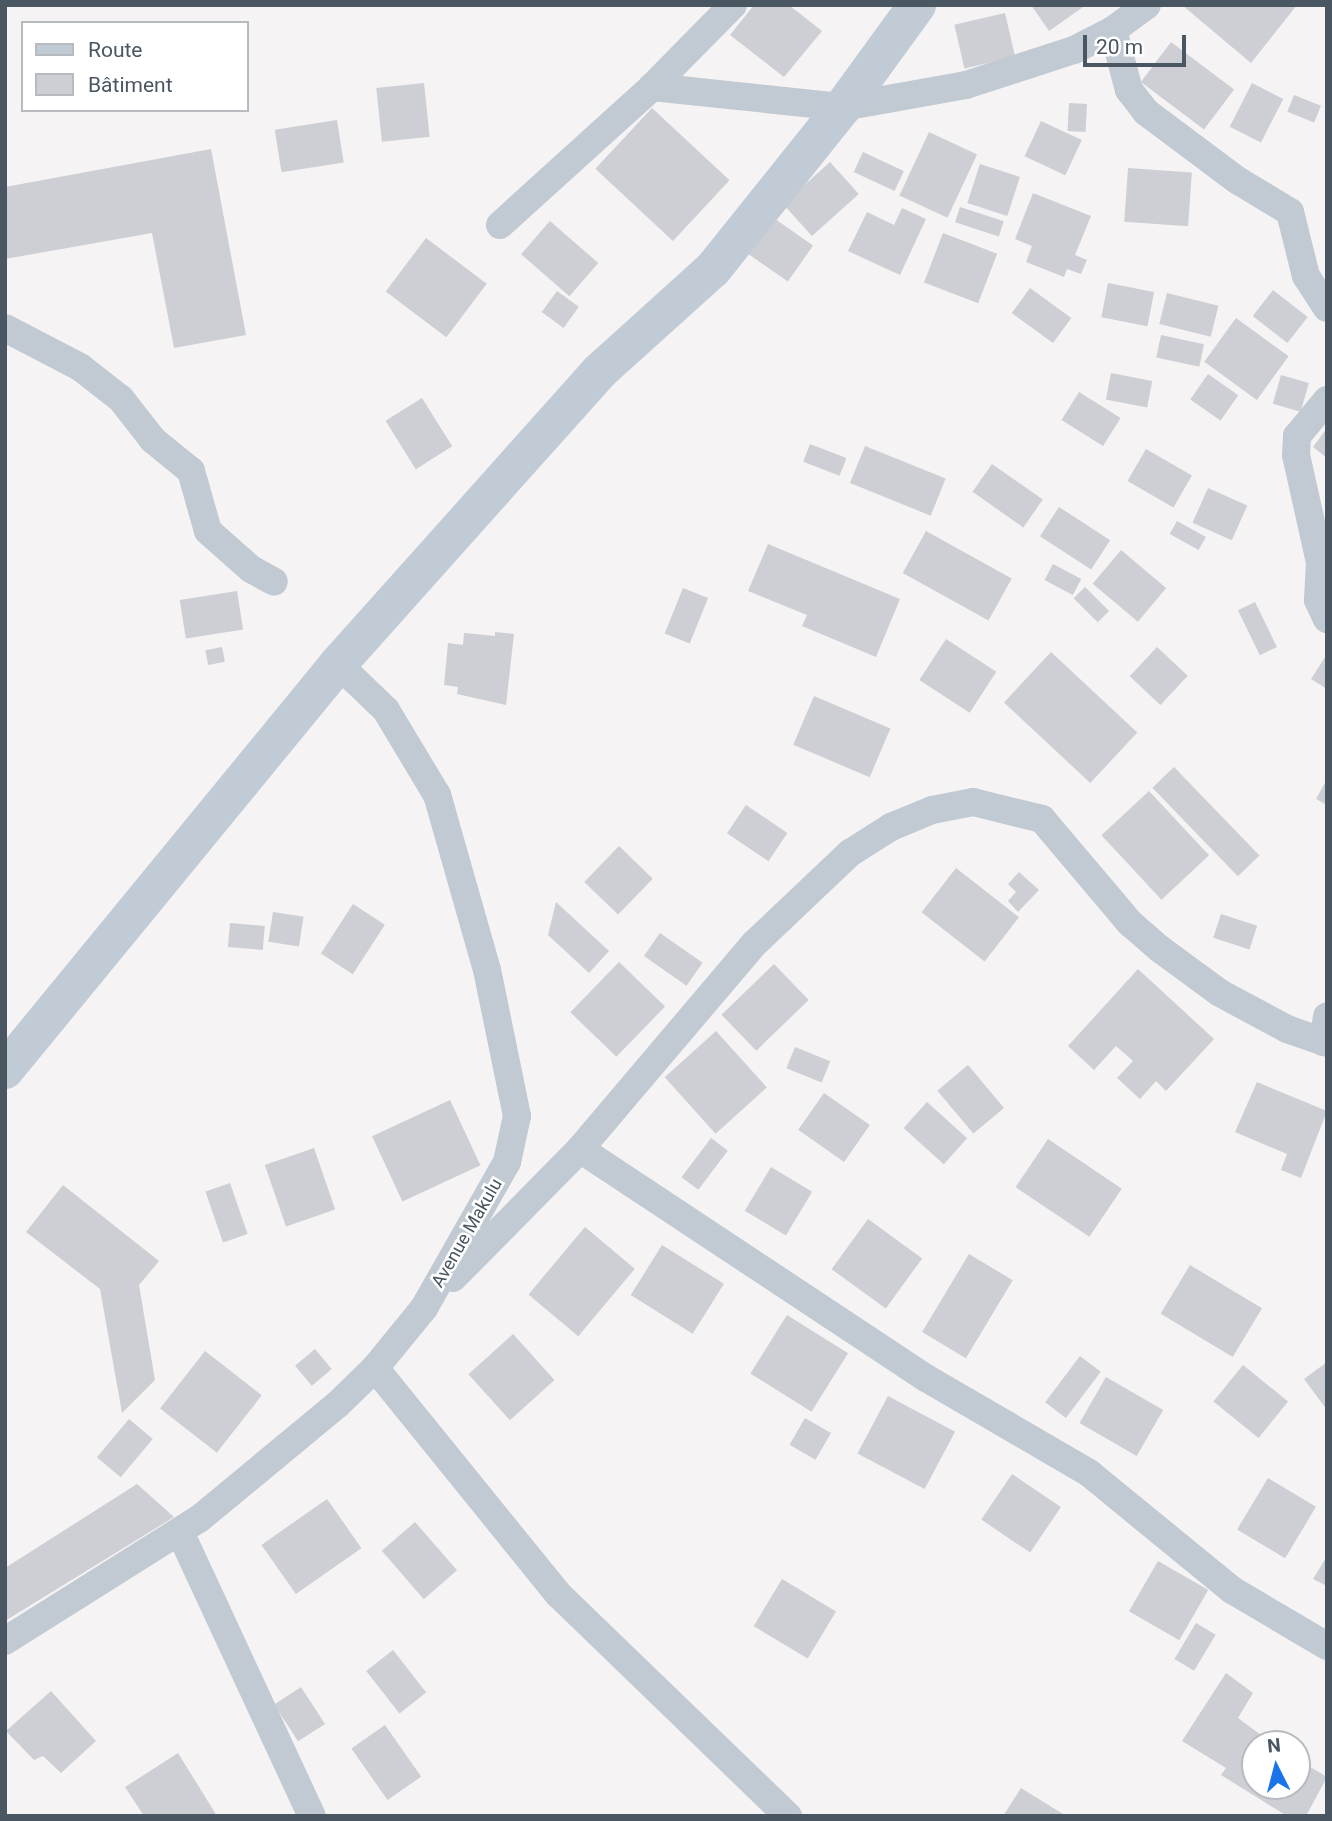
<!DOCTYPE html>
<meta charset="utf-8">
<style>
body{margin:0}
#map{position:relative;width:1332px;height:1821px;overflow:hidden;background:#f5f3f3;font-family:Roboto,sans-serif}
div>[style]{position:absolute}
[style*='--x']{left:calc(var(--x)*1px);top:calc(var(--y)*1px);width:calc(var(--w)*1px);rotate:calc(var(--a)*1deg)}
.building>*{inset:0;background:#cdcfd5;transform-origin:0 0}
.street>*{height:28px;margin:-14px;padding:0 14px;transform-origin:14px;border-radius:14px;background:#c1cad2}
.secondary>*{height:38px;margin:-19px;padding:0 19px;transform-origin:19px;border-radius:19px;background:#c1cbd6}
span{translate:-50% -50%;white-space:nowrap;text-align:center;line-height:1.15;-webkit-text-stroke:5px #fff;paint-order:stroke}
.street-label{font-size:18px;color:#4a5661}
.frame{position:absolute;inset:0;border:7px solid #4a5661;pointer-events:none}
.legend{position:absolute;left:21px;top:21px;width:228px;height:91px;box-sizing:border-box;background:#fff;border:2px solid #b7bbc0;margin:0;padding:9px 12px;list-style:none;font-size:21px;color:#4a5661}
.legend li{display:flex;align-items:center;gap:14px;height:35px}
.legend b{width:35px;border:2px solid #b7bbc0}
.north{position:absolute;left:1241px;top:1730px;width:70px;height:70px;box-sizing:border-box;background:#fff;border:2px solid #b7bbc0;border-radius:50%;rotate:354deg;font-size:19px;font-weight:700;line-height:28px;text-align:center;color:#4a5661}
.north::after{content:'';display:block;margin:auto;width:24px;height:32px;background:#1a73e8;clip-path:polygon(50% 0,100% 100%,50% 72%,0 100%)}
.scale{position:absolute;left:1083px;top:35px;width:103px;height:32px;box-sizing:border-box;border:4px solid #4a5661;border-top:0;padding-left:9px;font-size:21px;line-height:24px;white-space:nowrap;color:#4a5661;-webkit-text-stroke:5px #fff;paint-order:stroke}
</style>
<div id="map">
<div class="building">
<i style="clip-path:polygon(754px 5px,789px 5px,822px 31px,784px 77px,730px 35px)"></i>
<i style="clip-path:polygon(1031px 5px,1086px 5px,1049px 31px)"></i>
<i style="clip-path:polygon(1182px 5px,1297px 5px,1251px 63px)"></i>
<i style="left:1005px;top:13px;width:45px;height:52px;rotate:77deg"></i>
<i style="left:1171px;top:42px;width:79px;height:50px;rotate:37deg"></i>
<i style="left:424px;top:83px;width:54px;height:48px;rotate:84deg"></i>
<i style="left:1252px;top:83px;width:35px;height:49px;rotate:27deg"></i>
<i style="left:1294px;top:95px;width:29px;height:18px;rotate:22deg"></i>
<i style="left:1069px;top:103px;width:18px;height:28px;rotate:3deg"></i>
<i style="left:652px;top:108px;width:106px;height:83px;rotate:43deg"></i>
<i style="left:337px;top:120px;width:43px;height:63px;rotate:81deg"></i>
<i style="left:1041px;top:121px;width:45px;height:39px;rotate:25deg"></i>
<i style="left:929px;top:132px;width:53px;height:70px;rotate:25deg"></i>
<i style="clip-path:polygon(211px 149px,246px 335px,174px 348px,152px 233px,5px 259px,5px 187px)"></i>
<i style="left:863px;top:152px;width:45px;height:22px;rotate:25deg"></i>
<i style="left:830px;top:162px;width:43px;height:63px;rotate:48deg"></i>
<i style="left:980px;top:164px;width:42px;height:41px;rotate:18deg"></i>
<i style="left:1128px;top:168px;width:64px;height:54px;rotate:4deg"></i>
<i style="clip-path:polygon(1033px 193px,1091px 216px,1075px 255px,1087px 260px,1081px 274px,1067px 269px,1064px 277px,1026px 262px,1032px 246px,1015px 239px)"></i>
<i style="left:960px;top:207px;width:46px;height:16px;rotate:18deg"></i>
<i style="clip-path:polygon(902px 208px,926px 219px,900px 275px,848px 251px,867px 212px,894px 225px)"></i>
<i style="left:768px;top:214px;width:55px;height:44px;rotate:35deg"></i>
<i style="left:550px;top:221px;width:64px;height:44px;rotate:41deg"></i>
<i style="left:943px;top:233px;width:58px;height:53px;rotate:21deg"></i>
<i style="left:426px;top:238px;width:76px;height:67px;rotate:37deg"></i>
<i style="left:1108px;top:283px;width:47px;height:35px;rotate:11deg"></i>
<i style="left:1030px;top:288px;width:51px;height:31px;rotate:36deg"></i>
<i style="left:1273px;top:290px;width:44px;height:33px;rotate:38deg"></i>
<i style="left:557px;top:291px;width:27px;height:26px;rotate:36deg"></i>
<i style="left:1167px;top:293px;width:53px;height:32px;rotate:14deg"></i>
<i style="left:1236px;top:318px;width:65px;height:54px;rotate:36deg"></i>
<i style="left:1161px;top:335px;width:44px;height:23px;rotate:12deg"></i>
<i style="left:1111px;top:373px;width:42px;height:27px;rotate:11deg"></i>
<i style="left:1208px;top:374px;width:37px;height:31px;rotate:35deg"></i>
<i style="left:1281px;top:375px;width:29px;height:30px;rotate:16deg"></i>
<i style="left:1079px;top:392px;width:49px;height:33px;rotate:32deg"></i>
<i style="left:422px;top:398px;width:57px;height:43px;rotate:58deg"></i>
<i style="clip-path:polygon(1327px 428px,1327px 458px,1313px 447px)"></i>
<i style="left:810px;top:444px;width:39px;height:19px;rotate:21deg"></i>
<i style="left:865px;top:446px;width:87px;height:40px;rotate:22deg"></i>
<i style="left:1146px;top:449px;width:53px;height:37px;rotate:30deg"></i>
<i style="left:992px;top:464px;width:62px;height:34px;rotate:35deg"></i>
<i style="left:1208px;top:488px;width:43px;height:38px;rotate:24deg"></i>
<i style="left:1059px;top:507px;width:61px;height:35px;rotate:33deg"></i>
<i style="left:1177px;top:521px;width:33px;height:15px;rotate:29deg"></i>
<i style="left:926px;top:531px;width:98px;height:48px;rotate:29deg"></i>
<i style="clip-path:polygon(768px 544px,900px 599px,876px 657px,802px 626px,807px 615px,748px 591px)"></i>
<i style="left:1121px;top:550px;width:59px;height:44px;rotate:40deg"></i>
<i style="left:1053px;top:564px;width:32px;height:18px;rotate:28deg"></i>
<i style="left:1085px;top:587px;width:34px;height:16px;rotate:45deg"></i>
<i style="left:683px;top:588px;width:27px;height:49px;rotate:22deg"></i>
<i style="left:237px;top:591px;width:39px;height:58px;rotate:81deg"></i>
<i style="left:1255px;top:602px;width:50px;height:19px;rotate:64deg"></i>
<i style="clip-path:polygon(495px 632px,514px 634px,506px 705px,457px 694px,458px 687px,444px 685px,448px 643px,463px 645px,464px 633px,495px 636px)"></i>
<i style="left:946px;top:639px;width:60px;height:49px;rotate:33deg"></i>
<i style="left:222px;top:647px;width:15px;height:17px;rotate:79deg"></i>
<i style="left:1157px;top:647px;width:42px;height:40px;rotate:43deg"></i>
<i style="left:1051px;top:652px;width:118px;height:69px;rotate:43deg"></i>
<i style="clip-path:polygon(1327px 654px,1327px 689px,1311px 679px)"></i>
<i style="left:814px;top:696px;width:83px;height:53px;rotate:23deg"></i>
<i style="left:1174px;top:767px;width:123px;height:30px;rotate:46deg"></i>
<i style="clip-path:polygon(1327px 779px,1327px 805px,1316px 799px)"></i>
<i style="left:1149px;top:791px;width:88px;height:65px;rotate:47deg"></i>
<i style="left:746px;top:805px;width:50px;height:34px;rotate:34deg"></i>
<i style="left:619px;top:846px;width:47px;height:50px;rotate:44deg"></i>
<i style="left:956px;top:868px;width:80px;height:56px;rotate:38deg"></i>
<i style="clip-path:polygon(1019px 872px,1039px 890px,1018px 912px,1008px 901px,1016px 892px,1008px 884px)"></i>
<i style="clip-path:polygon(556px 902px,609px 951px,589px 973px,548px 935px)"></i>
<i style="left:353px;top:904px;width:38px;height:59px;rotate:33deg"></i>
<i style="left:273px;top:912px;width:31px;height:30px;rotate:9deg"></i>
<i style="left:1221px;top:914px;width:38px;height:25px;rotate:18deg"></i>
<i style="left:230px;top:923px;width:35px;height:24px;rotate:5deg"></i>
<i style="left:660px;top:933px;width:52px;height:28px;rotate:35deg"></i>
<i style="left:619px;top:962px;width:64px;height:70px;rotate:44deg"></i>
<i style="left:774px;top:964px;width:50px;height:73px;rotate:46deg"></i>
<i style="clip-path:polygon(1138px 969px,1214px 1039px,1166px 1091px,1156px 1081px,1140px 1099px,1117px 1078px,1133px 1061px,1116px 1046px,1094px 1070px,1068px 1046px)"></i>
<i style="left:716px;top:1031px;width:76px;height:69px;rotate:48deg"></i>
<i style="left:795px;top:1047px;width:38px;height:23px;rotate:22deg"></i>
<i style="left:968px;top:1065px;width:56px;height:40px;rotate:50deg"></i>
<i style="clip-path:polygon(1257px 1082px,1327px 1111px,1301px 1178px,1281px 1170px,1287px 1154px,1235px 1132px)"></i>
<i style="left:824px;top:1093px;width:56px;height:45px;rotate:35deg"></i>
<i style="left:450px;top:1100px;width:72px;height:86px;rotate:65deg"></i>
<i style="left:927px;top:1102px;width:54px;height:35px;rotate:42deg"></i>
<i style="left:711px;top:1138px;width:21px;height:49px;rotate:37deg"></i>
<i style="left:1048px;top:1139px;width:89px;height:58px;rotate:34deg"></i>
<i style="left:314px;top:1148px;width:65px;height:52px;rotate:71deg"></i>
<i style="left:771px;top:1167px;width:48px;height:51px;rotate:31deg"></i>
<i style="left:230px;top:1183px;width:54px;height:26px;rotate:71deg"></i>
<i style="clip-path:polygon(63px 1185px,159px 1261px,139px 1285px,155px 1380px,122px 1413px,100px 1289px,26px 1232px)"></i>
<i style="left:868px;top:1219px;width:67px;height:62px;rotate:36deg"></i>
<i style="left:585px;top:1227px;width:65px;height:88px;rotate:40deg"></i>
<i style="left:662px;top:1245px;width:73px;height:59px;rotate:32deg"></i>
<i style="left:969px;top:1254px;width:51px;height:91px;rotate:31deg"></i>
<i style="left:1190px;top:1265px;width:84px;height:57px;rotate:31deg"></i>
<i style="left:787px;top:1315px;width:72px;height:69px;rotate:32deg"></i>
<i style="left:513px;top:1334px;width:62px;height:60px;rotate:48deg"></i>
<i style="left:315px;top:1349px;width:26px;height:26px;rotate:50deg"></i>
<i style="left:205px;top:1351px;width:72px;height:73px;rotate:38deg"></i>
<i style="left:1080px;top:1356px;width:26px;height:58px;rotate:37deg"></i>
<i style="clip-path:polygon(1327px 1362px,1327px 1410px,1304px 1379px)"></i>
<i style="left:1243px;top:1365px;width:58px;height:47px;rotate:39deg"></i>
<i style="left:1106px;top:1377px;width:66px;height:53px;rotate:30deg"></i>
<i style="left:888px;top:1396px;width:76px;height:65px;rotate:28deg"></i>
<i style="left:805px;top:1418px;width:30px;height:31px;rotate:30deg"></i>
<i style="left:129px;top:1419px;width:31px;height:50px;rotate:40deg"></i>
<i style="left:1012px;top:1474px;width:59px;height:55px;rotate:34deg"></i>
<i style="left:1268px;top:1478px;width:56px;height:60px;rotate:31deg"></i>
<i style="clip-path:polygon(137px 1484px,174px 1517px,5px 1621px,5px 1568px)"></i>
<i style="left:327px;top:1499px;width:60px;height:80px;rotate:55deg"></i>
<i style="left:415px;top:1522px;width:64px;height:44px;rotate:49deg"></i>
<i style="clip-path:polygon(1327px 1556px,1327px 1586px,1313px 1579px)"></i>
<i style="left:1158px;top:1561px;width:58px;height:58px;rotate:30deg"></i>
<i style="left:782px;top:1579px;width:63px;height:55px;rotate:31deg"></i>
<i style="left:1196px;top:1623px;width:23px;height:42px;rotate:31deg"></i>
<i style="left:393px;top:1650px;width:54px;height:34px;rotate:52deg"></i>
<i style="clip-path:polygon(1226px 1673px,1253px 1693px,1238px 1718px,1273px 1744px,1255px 1744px,1255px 1786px,1297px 1786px,1297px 1759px,1327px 1777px,1306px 1816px,1287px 1816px,1221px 1775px,1226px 1768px,1182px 1741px)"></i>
<i style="left:301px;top:1687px;width:44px;height:32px;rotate:57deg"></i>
<i style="clip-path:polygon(51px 1691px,96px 1741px,61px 1773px,43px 1756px,34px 1760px,6px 1731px)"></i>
<i style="left:385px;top:1725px;width:63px;height:41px;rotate:55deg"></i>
<i style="clip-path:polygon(178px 1753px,217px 1816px,144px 1816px,125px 1787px)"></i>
<i style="clip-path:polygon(1021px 1788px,1063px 1814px,1061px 1816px,1003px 1816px)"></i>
</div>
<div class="street">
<i style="--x:1113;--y:30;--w:62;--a:75.1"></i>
<i style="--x:1129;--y:90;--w:28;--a:52"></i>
<i style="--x:1146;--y:112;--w:114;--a:36.8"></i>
<i style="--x:1237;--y:180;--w:62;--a:31.1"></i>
<i style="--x:1290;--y:212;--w:66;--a:76"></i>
<i style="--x:1306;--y:276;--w:38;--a:57"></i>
<i style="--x:652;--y:87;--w:192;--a:6"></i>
<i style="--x:843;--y:107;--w:125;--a:-10.1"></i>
<i style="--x:966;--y:85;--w:114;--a:-18"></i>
<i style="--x:1074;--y:50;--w:44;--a:-27.1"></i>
<i style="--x:1113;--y:30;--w:42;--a:-36.3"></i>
<i style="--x:500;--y:225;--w:205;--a:-42.2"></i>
<i style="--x:652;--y:87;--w:115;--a:-45.4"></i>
<i style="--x:5;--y:328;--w:85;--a:27.5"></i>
<i style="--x:80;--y:367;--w:52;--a:38"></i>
<i style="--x:121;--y:399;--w:52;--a:52"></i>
<i style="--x:153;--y:440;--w:49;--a:39.2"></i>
<i style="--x:191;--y:471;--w:62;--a:74.2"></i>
<i style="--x:208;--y:531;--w:57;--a:41.5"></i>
<i style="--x:251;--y:569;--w:26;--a:29"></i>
<i style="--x:1327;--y:400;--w:47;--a:129.8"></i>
<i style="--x:1297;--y:436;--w:19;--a:93"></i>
<i style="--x:1296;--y:455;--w:110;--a:77.4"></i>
<i style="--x:1320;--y:562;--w:38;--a:93"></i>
<i style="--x:1318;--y:600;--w:21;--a:65"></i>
<i style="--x:1323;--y:1042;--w:26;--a:-81"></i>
<i style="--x:580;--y:1149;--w:415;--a:33.5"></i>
<i style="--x:926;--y:1378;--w:189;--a:30.2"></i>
<i style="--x:1089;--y:1473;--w:185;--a:39.3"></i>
<i style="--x:1232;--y:1590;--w:110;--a:30.5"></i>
<i style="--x:453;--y:1278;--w:181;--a:-45.4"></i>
<i style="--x:580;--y:1149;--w:270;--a:-49.7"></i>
<i style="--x:755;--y:943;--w:131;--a:-43.5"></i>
<i style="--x:850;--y:853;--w:49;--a:-32.4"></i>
<i style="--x:891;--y:827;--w:44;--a:-22.5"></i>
<i style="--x:932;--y:810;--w:42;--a:-11"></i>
<i style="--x:973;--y:802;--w:71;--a:13.8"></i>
<i style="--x:1042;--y:819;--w:136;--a:49.8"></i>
<i style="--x:1130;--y:923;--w:40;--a:41"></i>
<i style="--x:1160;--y:949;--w:74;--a:36.3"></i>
<i style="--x:1220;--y:993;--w:76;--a:28.2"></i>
<i style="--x:1287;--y:1029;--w:42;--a:19.3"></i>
<i style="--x:375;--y:1368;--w:291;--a:51"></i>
<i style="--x:558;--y:1594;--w:320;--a:44"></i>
<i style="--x:180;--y:1532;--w:313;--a:65.1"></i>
<i style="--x:5;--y:1641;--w:229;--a:-32.2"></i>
<i style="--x:199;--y:1519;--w:180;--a:-39.6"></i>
<i style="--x:338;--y:1404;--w:52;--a:-44.2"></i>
<i style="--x:375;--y:1368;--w:77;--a:-50.8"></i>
<i style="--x:424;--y:1308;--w:168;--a:-60.4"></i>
<i style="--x:507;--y:1162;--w:47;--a:-77.7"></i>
<i style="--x:517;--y:1116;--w:149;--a:-101.6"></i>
<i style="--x:487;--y:970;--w:182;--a:-105.9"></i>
<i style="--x:437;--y:795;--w:99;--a:-121"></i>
<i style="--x:386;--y:710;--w:66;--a:-136.2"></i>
</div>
<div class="secondary">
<i style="--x:5;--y:1070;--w:525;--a:-50.64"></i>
<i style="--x:338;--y:664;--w:393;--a:-48.2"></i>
<i style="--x:600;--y:371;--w:152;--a:-42.1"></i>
<i style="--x:713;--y:269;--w:208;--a:-51.3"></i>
<i style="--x:843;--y:107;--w:126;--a:-54"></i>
</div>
<div class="street-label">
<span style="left:467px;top:1233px;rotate:-60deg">Avenue Makulu</span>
</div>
<div class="frame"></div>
<ul class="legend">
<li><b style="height:9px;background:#c1cbd6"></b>Route</li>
<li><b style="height:19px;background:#cdcfd5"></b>Bâtiment</li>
</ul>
<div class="north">N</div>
<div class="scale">20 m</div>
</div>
